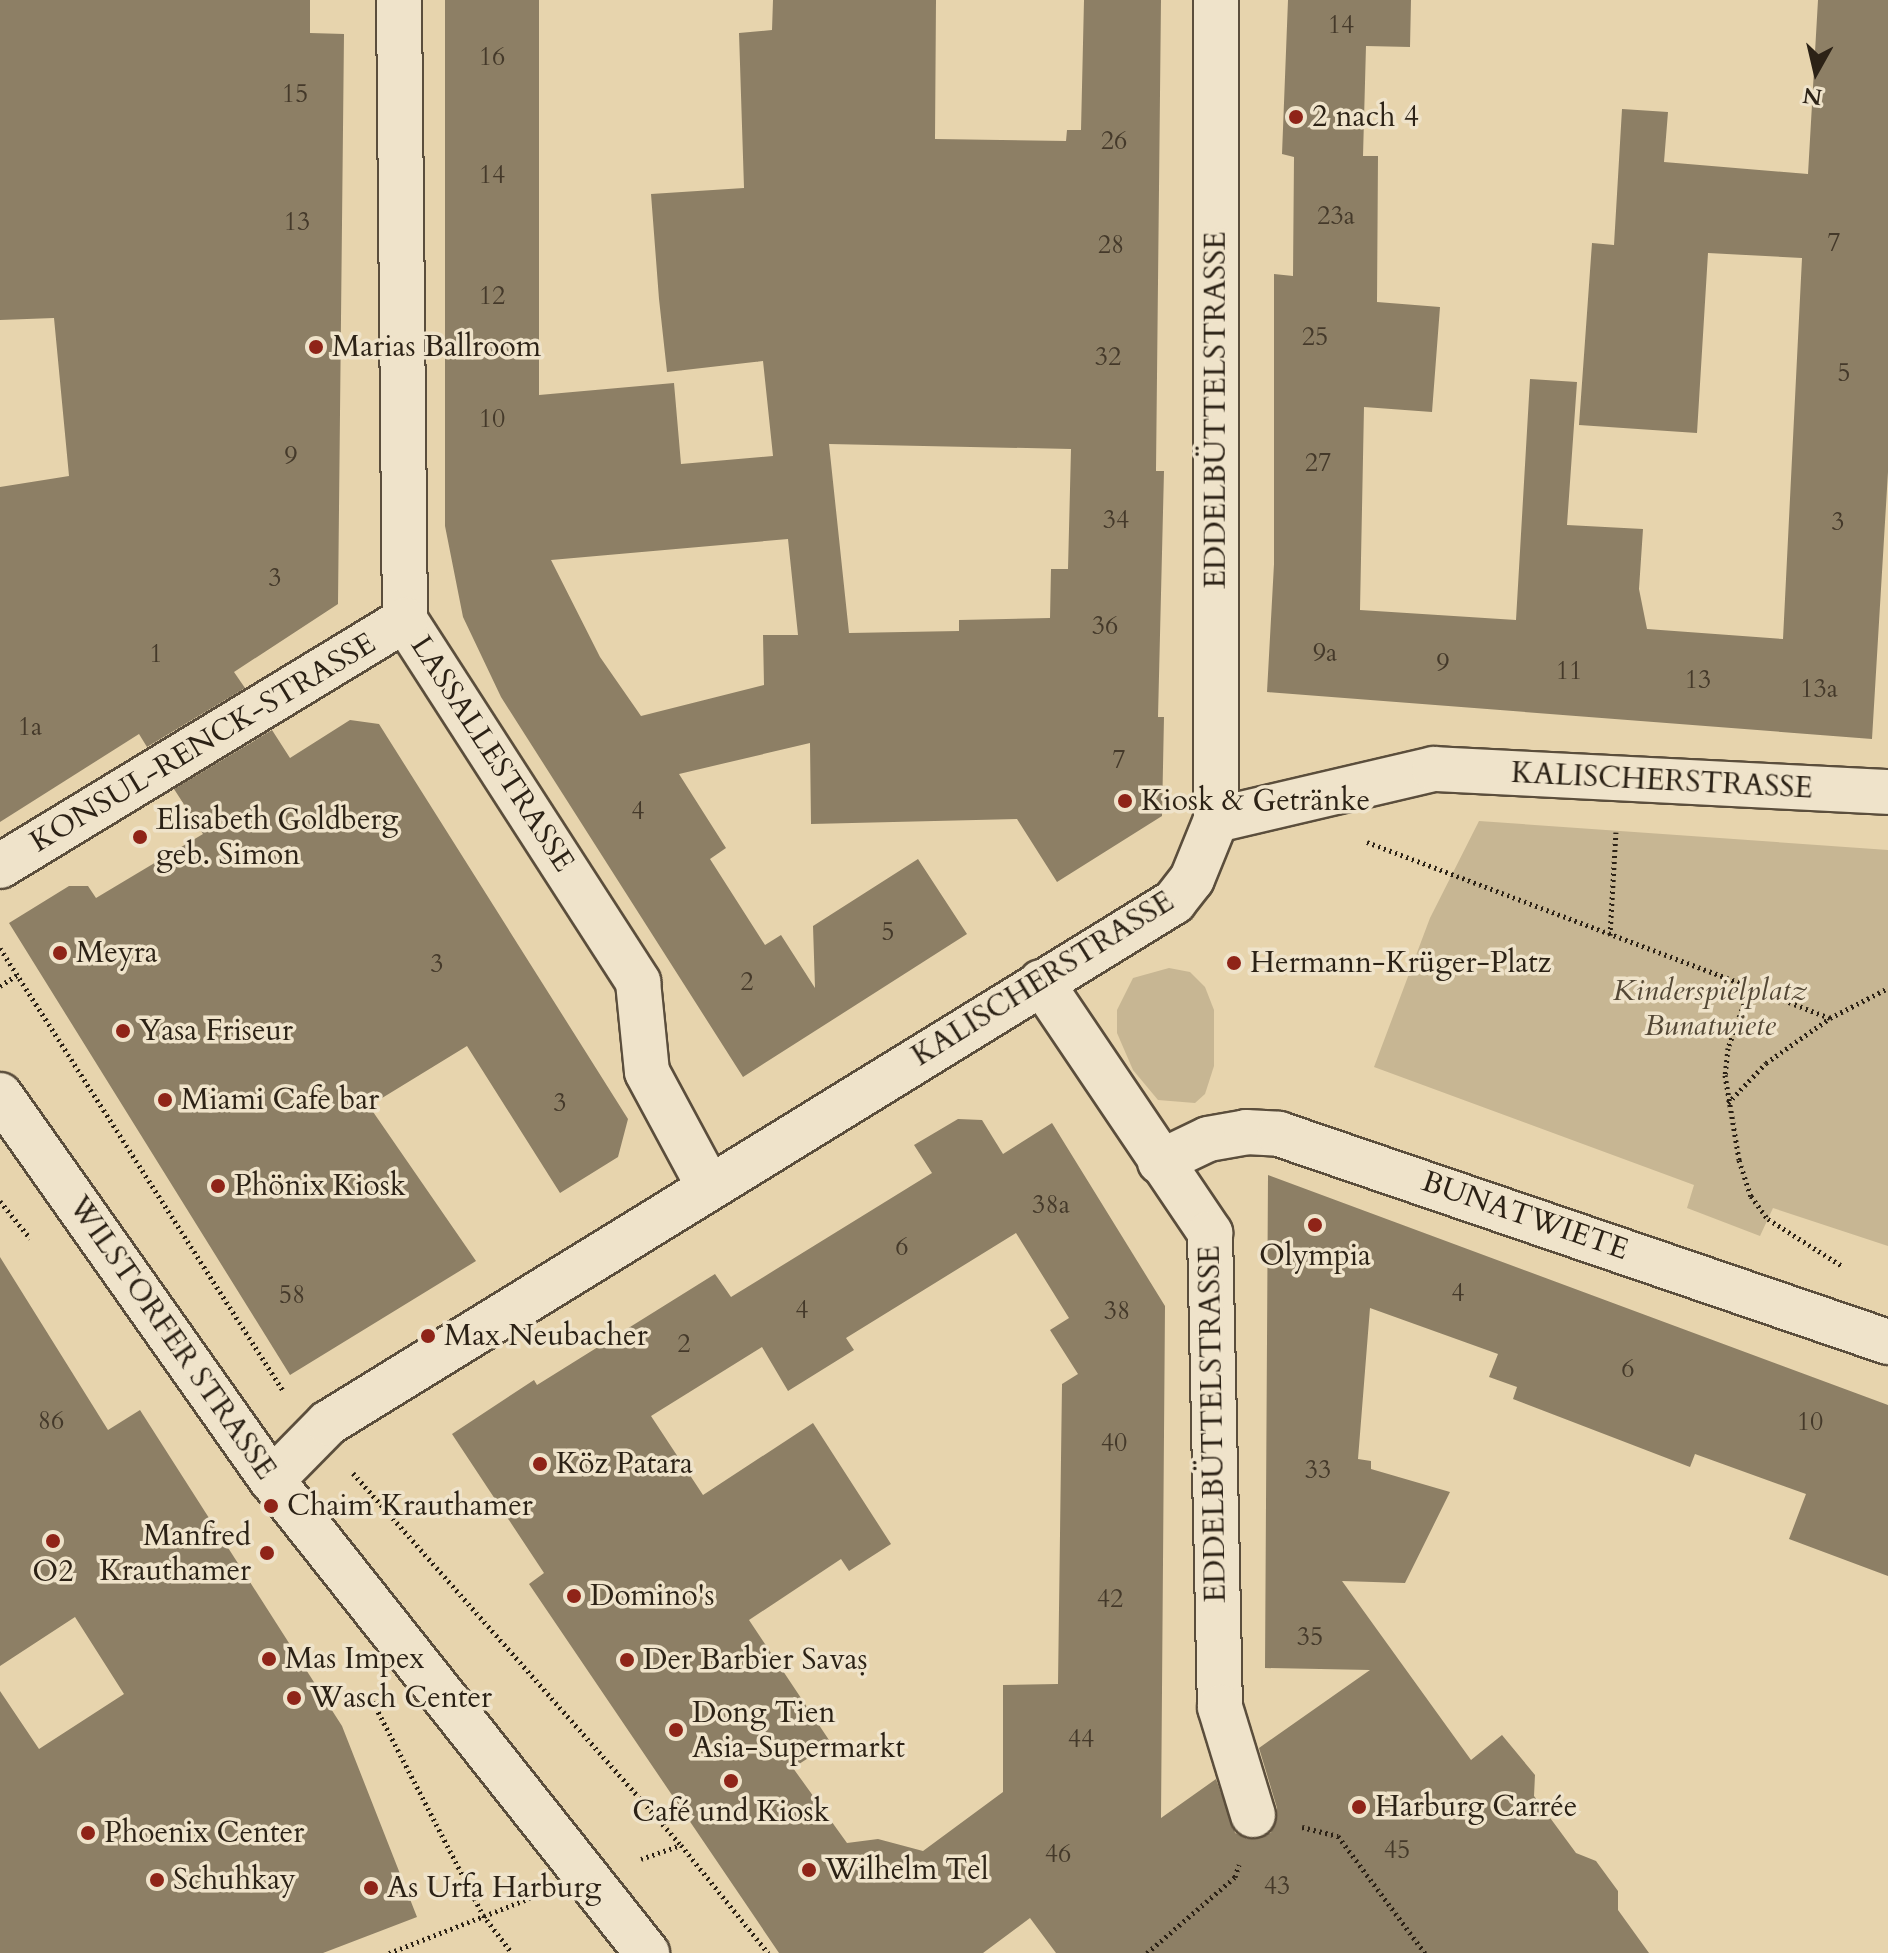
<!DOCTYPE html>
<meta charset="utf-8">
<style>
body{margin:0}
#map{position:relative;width:1888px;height:1953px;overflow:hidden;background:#e7d4ad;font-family:Cardo,serif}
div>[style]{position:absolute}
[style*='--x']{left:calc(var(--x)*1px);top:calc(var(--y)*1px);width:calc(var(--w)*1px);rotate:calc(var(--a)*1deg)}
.green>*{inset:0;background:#c7b693}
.building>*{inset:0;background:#8d7f65}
.path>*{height:5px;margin-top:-2.5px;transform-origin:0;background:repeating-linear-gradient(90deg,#2c2216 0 2px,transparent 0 6px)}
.roads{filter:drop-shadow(2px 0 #5b4e3c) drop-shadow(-2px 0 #5b4e3c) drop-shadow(0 2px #5b4e3c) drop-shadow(0 -2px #5b4e3c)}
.street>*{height:44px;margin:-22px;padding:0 22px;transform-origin:22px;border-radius:22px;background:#efe3ca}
.secondary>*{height:44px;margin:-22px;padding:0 22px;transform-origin:22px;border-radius:22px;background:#efe3ca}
.dots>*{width:22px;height:22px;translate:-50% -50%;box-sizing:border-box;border:4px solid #efe3ca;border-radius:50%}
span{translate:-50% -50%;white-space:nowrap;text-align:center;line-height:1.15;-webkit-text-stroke:7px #efe3ca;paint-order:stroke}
.number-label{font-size:26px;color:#44392a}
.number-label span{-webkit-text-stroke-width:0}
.poi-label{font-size:30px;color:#2c2216}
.left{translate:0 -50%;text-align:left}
.right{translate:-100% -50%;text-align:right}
.street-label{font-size:30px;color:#2c2216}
.park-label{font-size:30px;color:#534735;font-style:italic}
.north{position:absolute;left:1776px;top:32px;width:80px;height:80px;-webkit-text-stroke:6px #efe3ca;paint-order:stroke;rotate:188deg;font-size:22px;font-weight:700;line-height:32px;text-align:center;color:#2c2216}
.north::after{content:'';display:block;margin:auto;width:28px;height:36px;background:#2c2216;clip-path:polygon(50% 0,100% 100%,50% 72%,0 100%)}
</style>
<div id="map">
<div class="green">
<i style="clip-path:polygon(1479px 821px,1888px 850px,1888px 1246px,1773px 1208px,1760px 1236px,1687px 1208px,1694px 1185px,1374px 1067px,1430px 918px)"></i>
<i style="clip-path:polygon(1169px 968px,1190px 972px,1205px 987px,1214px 1010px,1214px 1066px,1205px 1094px,1195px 1103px,1158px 1100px,1133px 1070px,1117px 1033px,1117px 1010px,1133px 978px)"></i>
</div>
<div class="building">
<i style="clip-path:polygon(0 0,310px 0,310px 33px,344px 34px,338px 604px,234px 672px,245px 688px,147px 747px,139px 734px,0 822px,0 487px,69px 476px,54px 318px,0 320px)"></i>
<i style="clip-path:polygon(evenodd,445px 0,539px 0,539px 395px,674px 383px,681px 464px,773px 456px,763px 361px,667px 372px,659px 299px,651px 194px,744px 188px,739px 33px,772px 30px,773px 0,936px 0,935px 139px,1066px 141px,1067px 130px,1081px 130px,1084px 0,1161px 0,1156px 471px,1164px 471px,1158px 717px,1164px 717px,1162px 816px,1057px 882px,1017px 819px,811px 824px,810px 743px,679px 774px,726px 848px,710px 859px,765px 945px,781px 935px,815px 988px,813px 926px,918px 859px,967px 934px,743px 1077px,501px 697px,463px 617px,445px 526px,445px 0,829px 444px,1071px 449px,1068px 569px,1051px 569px,1050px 618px,959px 620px,959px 631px,849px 633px,829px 444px,445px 0,788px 539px,798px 635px,763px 635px,764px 685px,641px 716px,600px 657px,551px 560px,788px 539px)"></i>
<i style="clip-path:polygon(1288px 0,1411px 0,1410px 47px,1366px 46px,1363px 156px,1378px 156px,1377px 302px,1440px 307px,1432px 412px,1364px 407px,1360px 610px,1516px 620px,1530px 379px,1577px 382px,1567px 525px,1643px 529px,1639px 589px,1647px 629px,1783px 639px,1802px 258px,1708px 253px,1697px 433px,1579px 425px,1592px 243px,1614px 245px,1622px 109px,1668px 112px,1664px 162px,1808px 174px,1818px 0,1888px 0,1888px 472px,1872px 739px,1267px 692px,1274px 564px,1274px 274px,1293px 276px,1294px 157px,1282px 154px)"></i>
<i style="clip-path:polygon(350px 720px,379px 724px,628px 1119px,618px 1157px,560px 1193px,467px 1046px,369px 1106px,476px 1261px,290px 1375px,9px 923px,69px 886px,88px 886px,96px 898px,203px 834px,174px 789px,272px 730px,290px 758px)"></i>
<i style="clip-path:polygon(evenodd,958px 1119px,982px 1120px,1003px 1154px,1052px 1123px,1165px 1306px,1161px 1818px,1216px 1779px,1235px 1833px,1248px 1839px,1271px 1833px,1277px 1808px,1259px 1748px,1370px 1670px,1265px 1668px,1268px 1175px,1888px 1405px,1888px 1576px,1789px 1539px,1806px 1494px,1695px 1454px,1690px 1467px,1513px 1399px,1517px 1387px,1489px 1377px,1498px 1354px,1370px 1308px,1358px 1459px,1371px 1461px,1371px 1469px,1450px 1492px,1405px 1583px,1342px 1581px,1471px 1760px,1502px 1735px,1535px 1775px,1534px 1796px,1576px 1853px,1596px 1861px,1618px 1891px,1618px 1910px,1649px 1953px,1056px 1953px,1030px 1918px,983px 1953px,779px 1953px,529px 1584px,544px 1573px,452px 1434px,534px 1380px,537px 1385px,715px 1274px,731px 1297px,932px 1173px,914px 1145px,958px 1119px,1016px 1233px,1069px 1318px,1050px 1330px,1078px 1374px,1062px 1384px,1058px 1684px,1003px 1685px,1003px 1792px,923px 1851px,878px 1839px,847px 1843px,793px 1768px,831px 1743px,749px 1620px,841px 1559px,849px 1571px,891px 1544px,813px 1423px,703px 1495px,651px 1416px,762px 1347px,788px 1391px,854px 1350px,846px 1338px,1016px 1233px)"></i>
<i style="clip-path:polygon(0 1257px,108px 1430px,140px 1410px,342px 1726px,417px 1917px,323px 1953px,0 1953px,0 1691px,39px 1749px,124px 1694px,75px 1617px,0 1666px)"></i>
</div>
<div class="path">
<i style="--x:1367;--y:842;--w:410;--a:20.7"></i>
<i style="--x:1750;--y:987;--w:65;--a:109.8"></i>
<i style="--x:1728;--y:1048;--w:27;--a:96"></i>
<i style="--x:1725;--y:1075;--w:86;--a:80.6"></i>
<i style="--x:1739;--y:1160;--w:38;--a:72"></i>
<i style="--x:1751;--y:1196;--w:29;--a:54"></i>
<i style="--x:1768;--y:1219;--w:88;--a:32.4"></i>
<i style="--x:1610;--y:935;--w:103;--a:-86.7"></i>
<i style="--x:0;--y:948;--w:527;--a:57.4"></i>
<i style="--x:0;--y:986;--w:20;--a:-33"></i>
<i style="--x:1830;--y:1018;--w:65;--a:-27.3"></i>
<i style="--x:1728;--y:1103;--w:55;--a:-46.5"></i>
<i style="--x:1766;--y:1063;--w:78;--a:-35.1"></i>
<i style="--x:1830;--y:1018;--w:86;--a:-158.8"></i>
<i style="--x:0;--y:1201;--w:48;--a:51"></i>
<i style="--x:353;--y:1473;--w:496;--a:48.6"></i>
<i style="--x:681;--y:1845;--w:139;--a:51.1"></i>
<i style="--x:370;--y:1696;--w:246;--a:62.7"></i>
<i style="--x:483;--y:1915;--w:48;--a:52.7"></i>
<i style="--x:1302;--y:1827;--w:37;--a:14"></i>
<i style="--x:1338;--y:1836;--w:146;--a:53.4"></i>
<i style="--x:641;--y:1859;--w:42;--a:-19.3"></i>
<i style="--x:389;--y:1953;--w:155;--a:-21.3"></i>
<i style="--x:1147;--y:1953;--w:116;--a:-40.8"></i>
<i style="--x:1235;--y:1877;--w:13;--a:-72"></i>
</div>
<div class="roads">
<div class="street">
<i style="--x:399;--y:0;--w:620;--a:89.45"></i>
<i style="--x:405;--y:620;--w:431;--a:57.2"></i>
<i style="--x:638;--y:982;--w:90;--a:84.3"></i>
<i style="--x:647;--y:1072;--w:131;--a:61.7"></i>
<i style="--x:1216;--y:820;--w:224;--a:-13.2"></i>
<i style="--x:1434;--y:769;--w:455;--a:2.9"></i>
<i style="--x:0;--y:866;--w:474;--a:-31.3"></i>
<i style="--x:1041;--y:982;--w:303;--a:56"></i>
<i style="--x:1210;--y:1233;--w:474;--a:88.8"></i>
<i style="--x:1220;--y:1707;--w:113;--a:73"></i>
<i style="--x:1160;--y:1162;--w:53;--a:-25.6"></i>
<i style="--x:1208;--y:1139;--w:39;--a:-10"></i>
<i style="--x:1246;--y:1132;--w:33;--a:3"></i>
<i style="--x:1279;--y:1134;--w:644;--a:18.86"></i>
<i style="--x:272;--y:1480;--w:80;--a:-45.5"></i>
<i style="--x:328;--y:1423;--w:994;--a:-31.63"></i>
<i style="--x:1174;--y:902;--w:29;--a:-52"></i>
<i style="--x:1192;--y:879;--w:64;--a:-67.9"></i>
<i style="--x:1216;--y:820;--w:820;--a:-90"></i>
</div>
<div class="secondary">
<i style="--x:0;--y:1095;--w:471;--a:54.8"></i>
<i style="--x:272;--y:1480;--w:604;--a:51.59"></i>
</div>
</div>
<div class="dots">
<i style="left:1296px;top:117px;background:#8f2418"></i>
<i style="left:316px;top:347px;background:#8f2418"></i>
<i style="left:1125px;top:801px;background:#8f2418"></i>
<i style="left:140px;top:837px;background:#8f2418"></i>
<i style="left:60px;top:953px;background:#8f2418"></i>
<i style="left:1234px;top:963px;background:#8f2418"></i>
<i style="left:123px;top:1031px;background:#8f2418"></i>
<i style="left:165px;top:1100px;background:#8f2418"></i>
<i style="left:218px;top:1186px;background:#8f2418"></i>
<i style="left:1315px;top:1225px;background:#8f2418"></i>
<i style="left:428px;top:1336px;background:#8f2418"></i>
<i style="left:540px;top:1464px;background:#8f2418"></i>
<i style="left:271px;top:1506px;background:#8f2418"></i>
<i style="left:53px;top:1541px;background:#8f2418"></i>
<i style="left:267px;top:1553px;background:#8f2418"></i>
<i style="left:574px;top:1596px;background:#8f2418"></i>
<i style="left:269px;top:1659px;background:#8f2418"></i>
<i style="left:627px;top:1660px;background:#8f2418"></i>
<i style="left:294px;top:1698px;background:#8f2418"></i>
<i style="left:676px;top:1730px;background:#8f2418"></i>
<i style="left:731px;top:1781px;background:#8f2418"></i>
<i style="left:1359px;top:1807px;background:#8f2418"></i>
<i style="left:88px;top:1833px;background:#8f2418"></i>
<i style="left:809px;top:1870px;background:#8f2418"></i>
<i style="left:157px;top:1880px;background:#8f2418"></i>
<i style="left:371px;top:1888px;background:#8f2418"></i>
</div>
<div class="number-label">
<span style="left:1341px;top:25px">14</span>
<span style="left:492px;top:57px">16</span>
<span style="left:295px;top:94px">15</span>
<span style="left:1114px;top:141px">26</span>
<span style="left:492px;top:175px">14</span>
<span style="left:1336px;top:216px">23a</span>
<span style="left:297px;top:222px">13</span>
<span style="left:1834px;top:243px">7</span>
<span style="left:1111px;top:245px">28</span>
<span style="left:492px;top:296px">12</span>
<span style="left:1315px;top:337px">25</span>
<span style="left:1108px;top:357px">32</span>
<span style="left:1844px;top:373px">5</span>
<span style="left:492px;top:419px">10</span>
<span style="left:291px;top:456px">9</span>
<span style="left:1318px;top:463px">27</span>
<span style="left:1116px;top:520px">34</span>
<span style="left:1838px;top:522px">3</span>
<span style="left:275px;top:578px">3</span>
<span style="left:1105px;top:626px">36</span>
<span style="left:1325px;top:653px">9a</span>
<span style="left:156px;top:654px">1</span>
<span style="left:1443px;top:663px">9</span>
<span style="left:1569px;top:671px">11</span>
<span style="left:1698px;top:680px">13</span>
<span style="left:1819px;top:689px">13a</span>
<span style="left:30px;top:727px">1a</span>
<span style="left:1119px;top:760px">7</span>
<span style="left:638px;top:811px">4</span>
<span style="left:888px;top:932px">5</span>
<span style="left:437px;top:964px">3</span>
<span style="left:747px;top:982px">2</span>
<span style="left:560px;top:1103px">3</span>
<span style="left:1051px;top:1205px">38a</span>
<span style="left:902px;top:1247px">6</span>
<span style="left:1458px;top:1293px">4</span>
<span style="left:292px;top:1295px">58</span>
<span style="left:802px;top:1310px">4</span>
<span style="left:1117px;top:1311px">38</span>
<span style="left:684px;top:1344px">2</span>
<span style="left:1628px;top:1369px">6</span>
<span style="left:51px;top:1421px">86</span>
<span style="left:1810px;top:1422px">10</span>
<span style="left:1114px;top:1443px">40</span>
<span style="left:1318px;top:1470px">33</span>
<span style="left:1110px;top:1599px">42</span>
<span style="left:1310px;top:1637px">35</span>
<span style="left:1081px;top:1739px">44</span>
<span style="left:1397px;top:1850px">45</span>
<span style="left:1058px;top:1854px">46</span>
<span style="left:1277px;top:1886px">43</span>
</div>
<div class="poi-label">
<span class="left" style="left:1312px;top:117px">2 nach 4</span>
<span class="left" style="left:332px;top:347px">Marias Ballroom</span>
<span class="left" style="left:1141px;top:801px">Kiosk &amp; Getränke</span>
<span class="left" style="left:156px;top:837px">Elisabeth Goldberg<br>geb. Simon</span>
<span class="left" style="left:76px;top:953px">Meyra</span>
<span class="left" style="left:1250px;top:963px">Hermann-Krüger-Platz</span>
<span class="left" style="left:139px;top:1031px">Yasa Friseur</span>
<span class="left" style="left:181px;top:1100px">Miami Cafe bar</span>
<span class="left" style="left:234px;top:1186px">Phönix Kiosk</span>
<span style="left:1315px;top:1256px">Olympia</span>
<span class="left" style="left:444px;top:1336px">Max Neubacher</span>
<span class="left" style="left:556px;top:1464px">Köz Patara</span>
<span class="left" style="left:287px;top:1506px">Chaim Krauthamer</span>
<span class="right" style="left:251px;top:1553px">Manfred<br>Krauthamer</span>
<span style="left:53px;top:1572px">O2</span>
<span class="left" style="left:590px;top:1596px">Domino's</span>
<span class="left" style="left:285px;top:1659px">Mas Impex</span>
<span class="left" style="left:643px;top:1660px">Der Barbier Savaṣ</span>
<span class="left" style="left:310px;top:1698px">Wasch Center</span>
<span class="left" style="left:692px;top:1730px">Dong Tien<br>Asia-Supermarkt</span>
<span class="left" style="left:1375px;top:1807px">Harburg Carrée</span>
<span style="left:731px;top:1812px">Café und Kiosk</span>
<span class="left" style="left:104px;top:1833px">Phoenix Center</span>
<span class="left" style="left:825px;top:1870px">Wilhelm Tel</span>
<span class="left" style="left:173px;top:1880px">Schuhkay</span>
<span class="left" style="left:387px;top:1888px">As Urfa Harburg</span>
</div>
<div class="street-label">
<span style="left:1216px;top:410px;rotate:-90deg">EDDELBÜTTELSTRASSE</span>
<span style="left:203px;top:743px;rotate:-31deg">KONSUL-RENCK-STRASSE</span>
<span style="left:492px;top:754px;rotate:57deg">LASSALLESTRASSE</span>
<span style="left:1662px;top:781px;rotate:3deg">KALISCHERSTRASSE</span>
<span style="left:1043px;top:979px;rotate:-32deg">KALISCHERSTRASSE</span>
<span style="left:1525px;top:1216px;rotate:19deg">BUNATWIETE</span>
<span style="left:172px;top:1338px;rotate:55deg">WILSTORFER STRASSE</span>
<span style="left:1213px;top:1424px;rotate:-91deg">EDDELBÜTTELSTRASSE</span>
</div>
<div class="park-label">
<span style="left:1710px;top:1008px">Kinderspielplatz<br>Bunatwiete</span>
</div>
<div class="north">N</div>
</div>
